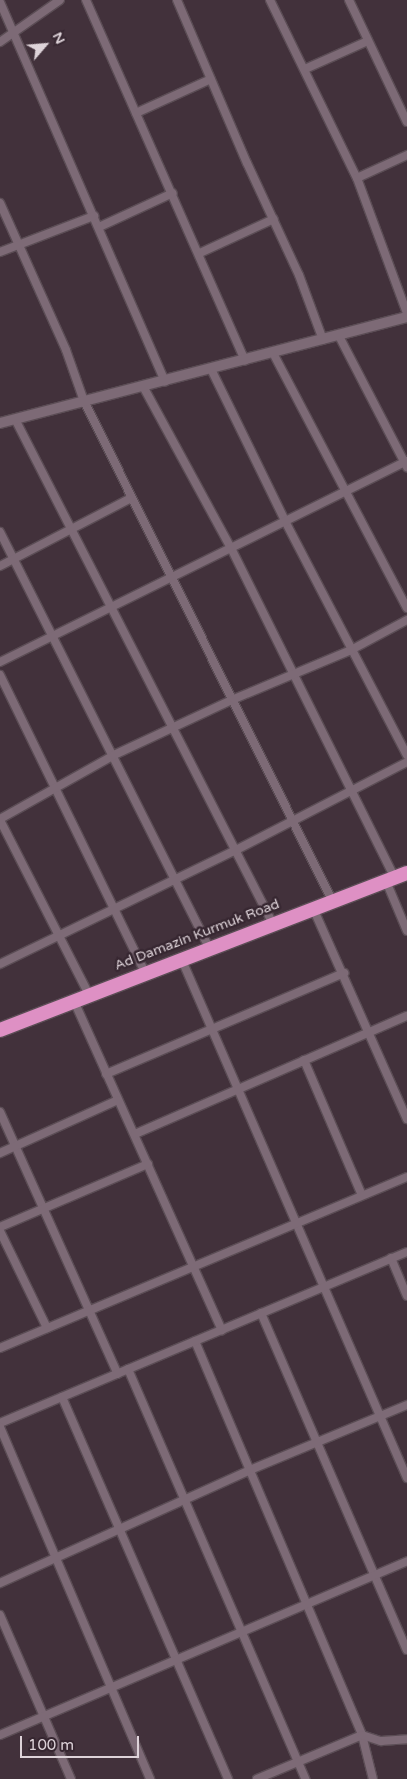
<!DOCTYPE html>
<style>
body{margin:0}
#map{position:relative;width:407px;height:1779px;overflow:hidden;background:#42313b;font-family:"Varela Round",sans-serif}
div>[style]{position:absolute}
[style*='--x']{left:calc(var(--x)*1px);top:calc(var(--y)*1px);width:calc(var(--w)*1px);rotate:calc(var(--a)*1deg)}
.roads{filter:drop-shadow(1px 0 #5b4d55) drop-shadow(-1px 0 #5b4d55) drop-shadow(0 1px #5b4d55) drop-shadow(0 -1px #5b4d55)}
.minor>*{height:8px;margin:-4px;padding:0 4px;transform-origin:4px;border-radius:4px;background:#7d6a76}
.tertiary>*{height:10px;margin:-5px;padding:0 5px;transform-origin:5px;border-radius:5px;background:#7d6a76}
.trunk>*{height:14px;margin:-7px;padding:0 7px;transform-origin:7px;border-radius:7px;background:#de90c4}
span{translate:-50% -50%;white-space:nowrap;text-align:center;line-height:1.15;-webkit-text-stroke:5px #372731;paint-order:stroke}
.street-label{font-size:14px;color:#ded3d9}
.north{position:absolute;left:20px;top:20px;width:50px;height:50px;-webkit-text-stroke:4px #372731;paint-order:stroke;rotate:63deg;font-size:14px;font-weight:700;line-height:20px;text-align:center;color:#ded3d9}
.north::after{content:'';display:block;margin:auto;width:18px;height:22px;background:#ded3d9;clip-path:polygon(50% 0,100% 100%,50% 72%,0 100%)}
.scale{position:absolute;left:20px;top:1736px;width:119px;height:22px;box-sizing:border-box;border:2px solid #ded3d9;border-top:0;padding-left:6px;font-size:15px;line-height:18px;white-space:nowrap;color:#ded3d9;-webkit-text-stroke:4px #372731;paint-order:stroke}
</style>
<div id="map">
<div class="roads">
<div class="minor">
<i style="--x:86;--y:0;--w:394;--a:66.2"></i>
<i style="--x:177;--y:0;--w:177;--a:66.8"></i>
<i style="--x:247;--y:163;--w:123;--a:65.1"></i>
<i style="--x:299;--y:275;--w:69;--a:69.7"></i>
<i style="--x:270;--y:0;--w:198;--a:64"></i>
<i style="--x:357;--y:178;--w:144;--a:69.7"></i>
<i style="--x:349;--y:0;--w:135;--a:64.6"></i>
<i style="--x:0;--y:2;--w:414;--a:66.5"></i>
<i style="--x:0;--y:42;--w:73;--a:-35"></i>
<i style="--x:305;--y:69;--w:69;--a:-24"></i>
<i style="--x:136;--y:113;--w:82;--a:-24.4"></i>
<i style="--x:357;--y:178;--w:55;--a:-24.7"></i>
<i style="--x:0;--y:203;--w:161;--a:65.8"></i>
<i style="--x:66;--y:350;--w:54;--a:70.6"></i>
<i style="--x:84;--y:401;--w:557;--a:63.57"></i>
<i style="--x:99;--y:227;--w:81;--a:-24.7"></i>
<i style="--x:0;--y:252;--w:101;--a:-21"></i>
<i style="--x:200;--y:253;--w:81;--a:-24.7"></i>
<i style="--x:339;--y:336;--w:148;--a:62.6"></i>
<i style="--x:273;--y:353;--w:288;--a:62.3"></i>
<i style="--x:212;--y:371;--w:167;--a:64"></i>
<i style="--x:285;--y:521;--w:264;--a:62.5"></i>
<i style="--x:144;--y:388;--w:182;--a:61.5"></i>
<i style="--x:231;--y:548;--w:367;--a:63.6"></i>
<i style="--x:15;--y:419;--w:567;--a:62.94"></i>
<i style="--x:0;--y:532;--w:466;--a:63.3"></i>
<i style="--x:0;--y:566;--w:148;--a:-27.4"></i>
<i style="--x:0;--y:662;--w:454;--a:-26.3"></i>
<i style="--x:0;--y:675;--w:331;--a:64"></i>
<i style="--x:0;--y:819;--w:131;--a:-29.3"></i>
<i style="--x:114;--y:755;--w:132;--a:-25"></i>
<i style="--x:234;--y:699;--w:127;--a:-22.7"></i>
<i style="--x:351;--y:650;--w:64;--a:-28.2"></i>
<i style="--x:0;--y:820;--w:196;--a:63"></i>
<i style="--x:386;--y:881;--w:54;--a:67.2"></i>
<i style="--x:313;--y:908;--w:231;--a:66"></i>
<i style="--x:181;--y:958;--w:567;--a:66.51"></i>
<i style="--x:0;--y:964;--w:260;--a:-25.8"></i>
<i style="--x:234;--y:851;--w:195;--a:-27.2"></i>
<i style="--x:74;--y:1001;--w:361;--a:65.8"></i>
<i style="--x:304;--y:1060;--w:147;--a:66.8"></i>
<i style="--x:106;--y:1074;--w:259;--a:-23"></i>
<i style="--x:0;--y:1112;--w:287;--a:65.8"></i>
<i style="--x:135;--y:1134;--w:296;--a:-23.5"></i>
<i style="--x:0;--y:1153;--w:129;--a:-24.2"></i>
<i style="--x:0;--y:1227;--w:161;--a:-23.1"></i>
<i style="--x:0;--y:1231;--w:108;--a:64.1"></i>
<i style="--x:391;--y:1258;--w:41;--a:67.2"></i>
<i style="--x:261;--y:1313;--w:367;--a:66.6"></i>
<i style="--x:195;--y:1341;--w:428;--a:67"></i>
<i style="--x:362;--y:1735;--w:45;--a:76"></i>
<i style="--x:0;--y:1348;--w:441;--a:-22.8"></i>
<i style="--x:128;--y:1369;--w:447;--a:66.6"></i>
<i style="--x:62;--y:1397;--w:417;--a:66.5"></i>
<i style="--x:0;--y:1423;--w:441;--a:-22.8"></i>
<i style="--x:0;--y:1427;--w:383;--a:66.9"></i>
<i style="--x:0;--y:1583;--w:274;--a:-24.3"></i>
<i style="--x:250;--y:1470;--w:170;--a:-22.5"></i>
<i style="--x:0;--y:1615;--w:179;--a:66.6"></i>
<i style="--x:0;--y:1735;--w:443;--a:-23.1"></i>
<i style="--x:257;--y:1779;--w:114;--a:-22.7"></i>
<i style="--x:362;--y:1735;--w:20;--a:18"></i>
<i style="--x:381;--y:1741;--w:26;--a:-4"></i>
</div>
<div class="tertiary">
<i style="--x:0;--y:423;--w:421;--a:-14.6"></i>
</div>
<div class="trunk">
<i style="--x:0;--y:1030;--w:436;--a:-21.1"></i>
</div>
</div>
<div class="street-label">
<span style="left:197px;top:935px;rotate:-21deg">Ad Damazin Kurmuk Road</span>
</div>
<div class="north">N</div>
<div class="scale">100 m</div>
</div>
